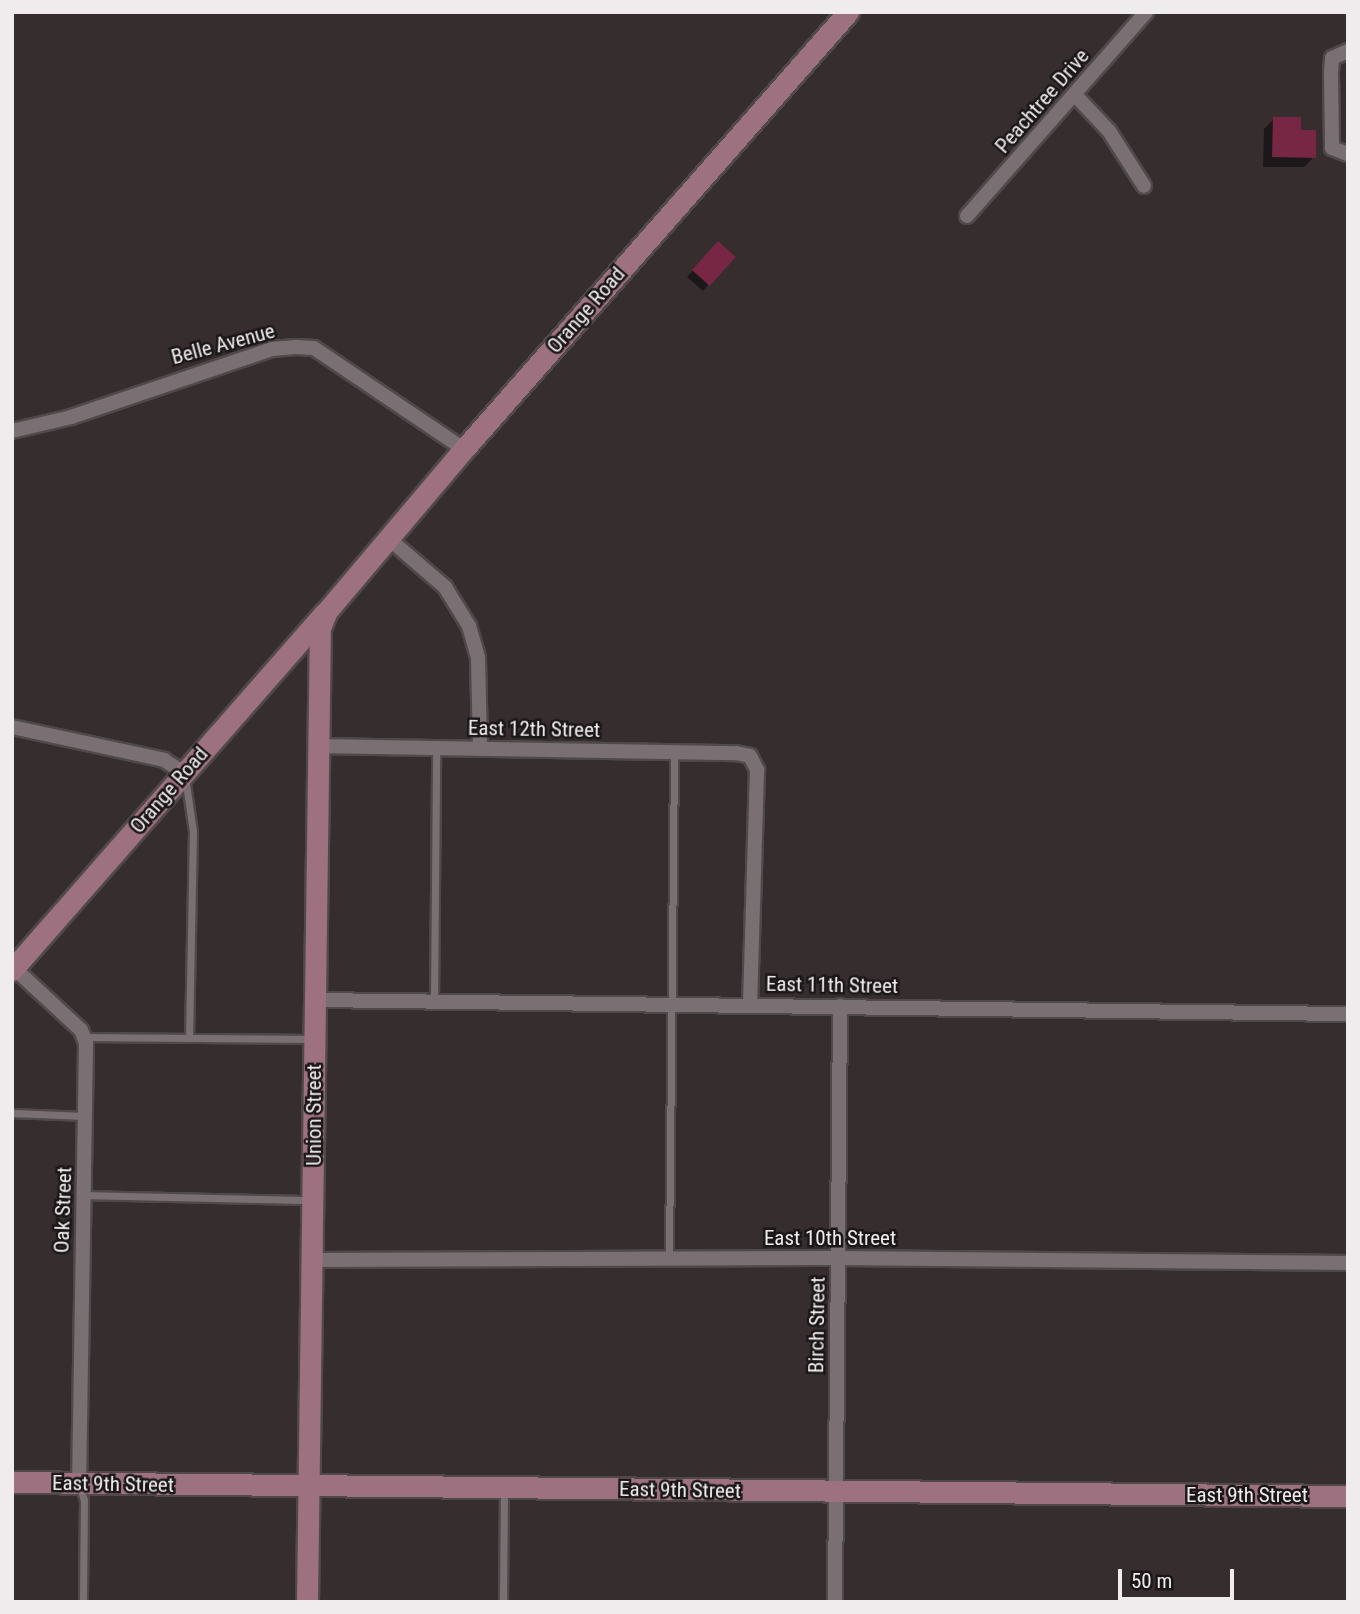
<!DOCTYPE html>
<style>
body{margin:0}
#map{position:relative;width:1360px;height:1614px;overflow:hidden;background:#362d2f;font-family:"Roboto Condensed",sans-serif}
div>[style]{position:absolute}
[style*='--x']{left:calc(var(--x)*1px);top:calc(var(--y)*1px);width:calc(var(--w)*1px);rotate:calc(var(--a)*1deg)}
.shadow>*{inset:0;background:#0007}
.building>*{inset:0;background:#772644;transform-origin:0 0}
.roads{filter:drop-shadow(2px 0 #50494a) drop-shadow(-2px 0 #50494a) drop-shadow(0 2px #50494a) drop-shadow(0 -2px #50494a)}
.lane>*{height:7px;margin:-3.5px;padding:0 3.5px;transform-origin:3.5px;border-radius:3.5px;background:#7a7073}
.street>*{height:14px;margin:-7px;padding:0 7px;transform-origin:7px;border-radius:7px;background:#7a7073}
.secondary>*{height:21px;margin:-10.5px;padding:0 10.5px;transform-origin:10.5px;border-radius:10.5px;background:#9d717f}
span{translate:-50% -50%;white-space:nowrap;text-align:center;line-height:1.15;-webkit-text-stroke:5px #1b1718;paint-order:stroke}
.street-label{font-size:21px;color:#f0ebec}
.frame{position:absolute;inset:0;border:14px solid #f0ebec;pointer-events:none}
.scale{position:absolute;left:1118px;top:1569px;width:116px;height:32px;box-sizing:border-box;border:4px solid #f0ebec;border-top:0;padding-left:9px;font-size:21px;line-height:24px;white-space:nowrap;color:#f0ebec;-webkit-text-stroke:5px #1b1718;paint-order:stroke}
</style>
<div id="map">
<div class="shadow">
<i style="clip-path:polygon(1274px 119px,1299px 132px,1314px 157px,1304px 167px,1263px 167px,1264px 129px)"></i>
<i style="clip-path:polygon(712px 249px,709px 284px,703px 291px,687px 277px)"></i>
</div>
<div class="building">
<i style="clip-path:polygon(1273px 117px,1301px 117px,1301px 130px,1316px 130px,1316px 158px,1272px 157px)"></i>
<i style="left:718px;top:241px;width:24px;height:39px;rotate:42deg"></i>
</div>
<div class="roads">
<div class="lane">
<i style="--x:185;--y:777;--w:55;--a:81.6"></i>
<i style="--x:193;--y:831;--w:207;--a:91.1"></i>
<i style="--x:434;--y:1002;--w:254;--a:-89.5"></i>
<i style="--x:84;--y:1037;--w:226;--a:0.5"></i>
<i style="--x:12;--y:1113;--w:73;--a:2.4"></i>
<i style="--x:84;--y:1195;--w:226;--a:1.3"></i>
<i style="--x:669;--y:1258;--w:506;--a:-89.43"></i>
<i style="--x:79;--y:1484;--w:17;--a:73"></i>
<i style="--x:84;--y:1500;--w:102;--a:90.6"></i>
<i style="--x:503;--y:1602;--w:113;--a:-89.5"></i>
</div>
<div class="street">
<i style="--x:1348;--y:51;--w:17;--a:156"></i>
<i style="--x:1332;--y:58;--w:15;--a:94"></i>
<i style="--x:1331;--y:73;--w:75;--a:89.2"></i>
<i style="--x:1332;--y:148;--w:17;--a:21"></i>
<i style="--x:1076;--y:96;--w:48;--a:46.7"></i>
<i style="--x:1109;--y:131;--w:65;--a:57.5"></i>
<i style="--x:967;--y:216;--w:271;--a:-48.7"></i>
<i style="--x:12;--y:431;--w:61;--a:-13.3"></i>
<i style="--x:71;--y:417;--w:212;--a:-18.7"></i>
<i style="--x:272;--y:349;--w:24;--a:-5"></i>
<i style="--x:296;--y:347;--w:18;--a:3"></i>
<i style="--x:314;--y:348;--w:181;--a:34"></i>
<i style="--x:388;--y:538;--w:75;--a:40.7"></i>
<i style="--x:445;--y:587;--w:46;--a:58.4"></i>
<i style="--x:469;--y:626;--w:33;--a:74"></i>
<i style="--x:478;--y:658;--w:91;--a:88.7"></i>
<i style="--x:12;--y:727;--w:156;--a:12.2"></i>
<i style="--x:164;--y:760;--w:24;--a:33"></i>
<i style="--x:318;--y:746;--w:418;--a:1"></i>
<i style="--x:736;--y:753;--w:14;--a:12"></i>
<i style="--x:750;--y:756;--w:16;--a:63"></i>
<i style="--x:757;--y:770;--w:235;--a:91.7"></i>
<i style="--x:14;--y:968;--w:91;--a:42.8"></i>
<i style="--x:81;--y:1030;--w:14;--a:69"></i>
<i style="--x:86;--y:1043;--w:440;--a:90.9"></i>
<i style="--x:315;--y:1000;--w:1033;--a:0.78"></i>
<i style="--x:313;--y:1260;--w:526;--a:-0.22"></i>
<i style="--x:839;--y:1258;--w:509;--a:0.56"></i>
<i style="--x:835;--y:1602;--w:596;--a:-89.52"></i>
</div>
<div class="secondary">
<i style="--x:12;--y:970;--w:474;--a:-48.8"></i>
<i style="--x:12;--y:1482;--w:1336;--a:0.6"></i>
<i style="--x:307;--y:1602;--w:974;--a:-89.24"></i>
<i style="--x:320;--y:628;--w:18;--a:-68"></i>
<i style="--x:327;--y:611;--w:212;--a:-49.8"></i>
<i style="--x:464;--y:449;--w:582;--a:-48.69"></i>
</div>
</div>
<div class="street-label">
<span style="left:1042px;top:101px;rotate:-49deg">Peachtree Drive</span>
<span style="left:586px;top:310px;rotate:-49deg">Orange Road</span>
<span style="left:223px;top:344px;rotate:-15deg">Belle Avenue</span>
<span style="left:534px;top:729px;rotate:1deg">East 12th Street</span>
<span style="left:169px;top:790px;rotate:-49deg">Orange Road</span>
<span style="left:832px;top:985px;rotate:1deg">East 11th Street</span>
<span style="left:314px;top:1115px;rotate:-90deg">Union Street</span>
<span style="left:63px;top:1210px;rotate:-88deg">Oak Street</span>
<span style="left:830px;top:1238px">East 10th Street</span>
<span style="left:817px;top:1325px;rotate:-89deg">Birch Street</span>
<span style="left:113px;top:1484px;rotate:1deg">East 9th Street</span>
<span style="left:680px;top:1490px;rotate:1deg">East 9th Street</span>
<span style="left:1247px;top:1495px">East 9th Street</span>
</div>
<div class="frame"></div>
<div class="scale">50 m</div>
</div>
